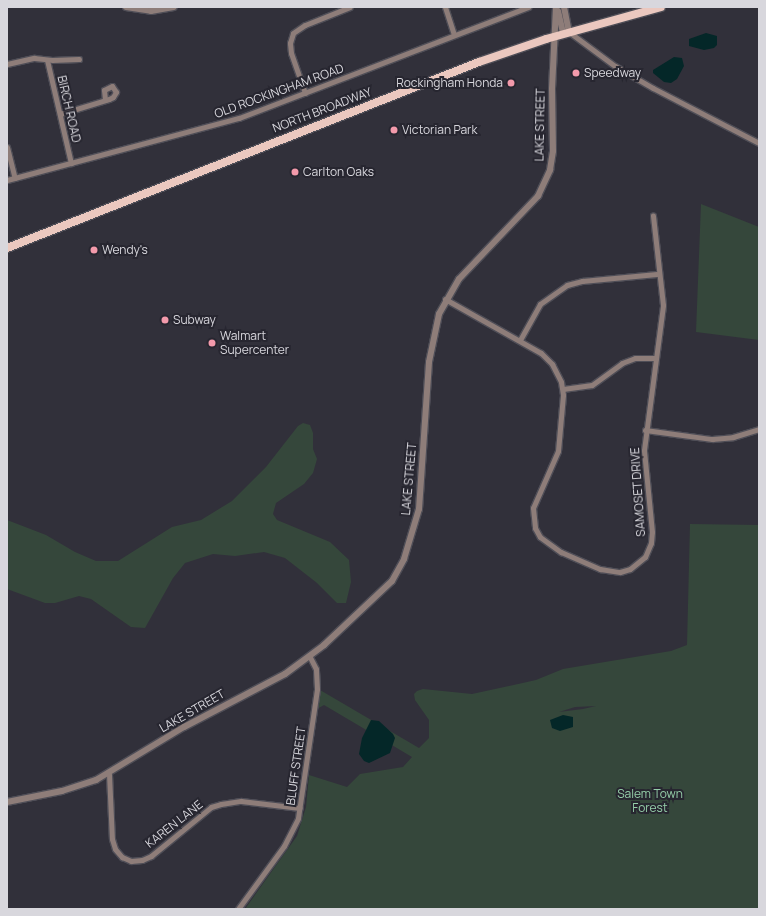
<!DOCTYPE html>
<style>
body{margin:0}
#map{position:relative;width:766px;height:916px;overflow:hidden;background:#31303a;font-family:Manrope,sans-serif}
div>[style]{position:absolute}
[style*='--x']{left:calc(var(--x)*1px);top:calc(var(--y)*1px);width:calc(var(--w)*1px);rotate:calc(var(--a)*1deg)}
.green>*{inset:0;background:#35473b}
.water>*{inset:0;background:#042728}
.roads{filter:drop-shadow(1px 0 #4f4e57) drop-shadow(-1px 0 #4f4e57) drop-shadow(0 1px #4f4e57) drop-shadow(0 -1px #4f4e57)}
.minor>*{height:5px;margin:-2.5px;padding:0 2.5px;transform-origin:2.5px;border-radius:2.5px;background:#8e7d79}
.tertiary>*{height:6px;margin:-3px;padding:0 3px;transform-origin:3px;border-radius:3px;background:#8e7d79}
.primary>*{height:8px;margin:-4px;padding:0 4px;transform-origin:4px;border-radius:4px;background:#ebc8bf}
.dots>*{width:11px;height:11px;translate:-50% -50%;box-sizing:border-box;border:2px solid #272630;border-radius:50%}
span{translate:-50% -50%;white-space:nowrap;text-align:center;line-height:1.15;-webkit-text-stroke:4px #272630;paint-order:stroke}
.poi-label{font-size:12px;color:#d8d7dd}
.left{translate:0 -50%;text-align:left}
.right{translate:-100% -50%;text-align:right}
.street-label{font-size:12px;color:#d8d7dd}
.park-label{font-size:12px;color:#95cea9}
.frame{position:absolute;inset:0;border:8px solid #d8d7dd;pointer-events:none}
</style>
<div id="map">
<div class="green">
<i style="clip-path:polygon(701px 204px,759px 227px,759px 340px,696px 332px)"></i>
<i style="clip-path:polygon(303px 423px,310px 425px,313px 433px,313px 449px,317px 459px,313px 473px,304px 484px,276px 503px,273px 514px,277px 520px,330px 542px,349px 560px,351px 582px,346px 603px,337px 603px,317px 583px,285px 558px,264px 552px,235px 556px,213px 554px,185px 563px,173px 578px,145px 628px,131px 627px,91px 599px,79px 596px,55px 603px,45px 603px,7px 589px,7px 520px,46px 535px,75px 552px,96px 561px,118px 561px,172px 527px,201px 520px,232px 501px,266px 467px,298px 426px)"></i>
<i style="clip-path:polygon(evenodd,690px 524px,759px 525px,759px 909px,245px 909px,297px 836px,306px 807px,309px 775px,347px 787px,360px 774px,403px 767px,412px 757px,324px 705px,317px 709px,320px 690px,419px 748px,429px 738px,429px 720px,415px 700px,414px 694px,417px 691px,423px 689px,472px 694px,536px 680px,563px 669px,671px 651px,687px 645px,690px 524px,596px 706px,583px 709px,559px 712px,575px 707px,596px 706px)"></i>
</div>
<div class="water">
<i style="clip-path:polygon(706px 33px,717px 36px,717px 45px,714px 48px,704px 50px,689px 46px,689px 39px)"></i>
<i style="clip-path:polygon(674px 57px,682px 58px,684px 66px,677px 79px,671px 83px,664px 82px,653px 73px,653px 70px)"></i>
<i style="clip-path:polygon(563px 715px,573px 717px,573px 727px,560px 731px,552px 728px,550px 720px)"></i>
<i style="clip-path:polygon(371px 720px,379px 721px,393px 734px,395px 738px,390px 753px,369px 763px,364px 761px,359px 754px,362px 738px)"></i>
</div>
<div class="roads">
<div class="minor">
<i style="--x:445;--y:7;--w:28;--a:72"></i>
<i style="--x:569;--y:32;--w:57;--a:36.5"></i>
<i style="--x:615;--y:66;--w:44;--a:30.1"></i>
<i style="--x:653;--y:88;--w:119;--a:27.4"></i>
<i style="--x:47;--y:60;--w:106;--a:76.9"></i>
<i style="--x:7;--y:64;--w:28;--a:-13"></i>
<i style="--x:34;--y:58;--w:18;--a:6"></i>
<i style="--x:52;--y:60;--w:27;--a:-2"></i>
<i style="--x:305;--y:93;--w:42;--a:-109.3"></i>
<i style="--x:291;--y:53;--w:10;--a:-96"></i>
<i style="--x:290;--y:43;--w:10;--a:-73"></i>
<i style="--x:293;--y:33;--w:14;--a:-34"></i>
<i style="--x:305;--y:25;--w:48;--a:-21.8"></i>
<i style="--x:60;--y:114;--w:51;--a:-17"></i>
<i style="--x:109;--y:99;--w:4;--a:-27"></i>
<i style="--x:113;--y:97;--w:6;--a:-59"></i>
<i style="--x:116;--y:92;--w:7;--a:-124"></i>
<i style="--x:112;--y:86;--w:9;--a:153"></i>
<i style="--x:104;--y:90;--w:10;--a:84"></i>
<i style="--x:7;--y:147;--w:32;--a:76"></i>
<i style="--x:7;--y:180;--w:240;--a:-15"></i>
<i style="--x:239;--y:118;--w:310;--a:-21"></i>
<i style="--x:445;--y:299;--w:110;--a:29.4"></i>
<i style="--x:541;--y:353;--w:16;--a:45"></i>
<i style="--x:552;--y:364;--w:20;--a:63"></i>
<i style="--x:561;--y:382;--w:13;--a:81"></i>
<i style="--x:563;--y:395;--w:56;--a:95.1"></i>
<i style="--x:558;--y:451;--w:62;--a:113.7"></i>
<i style="--x:533;--y:508;--w:20;--a:84"></i>
<i style="--x:535;--y:528;--w:10;--a:61"></i>
<i style="--x:540;--y:537;--w:26;--a:36"></i>
<i style="--x:561;--y:552;--w:43;--a:23.6"></i>
<i style="--x:600;--y:569;--w:20;--a:9"></i>
<i style="--x:620;--y:572;--w:10;--a:-17"></i>
<i style="--x:630;--y:569;--w:19;--a:-39"></i>
<i style="--x:645;--y:557;--w:15;--a:-67"></i>
<i style="--x:651;--y:543;--w:11;--a:-85"></i>
<i style="--x:652;--y:532;--w:82;--a:-95.6"></i>
<i style="--x:644;--y:450;--w:146;--a:-82.5"></i>
<i style="--x:663;--y:305;--w:90;--a:-96.4"></i>
<i style="--x:520;--y:340;--w:41;--a:-60.9"></i>
<i style="--x:540;--y:304;--w:33;--a:-35"></i>
<i style="--x:567;--y:285;--w:16;--a:-15"></i>
<i style="--x:582;--y:281;--w:75;--a:-5.3"></i>
<i style="--x:563;--y:389;--w:29;--a:-8"></i>
<i style="--x:592;--y:385;--w:37;--a:-36"></i>
<i style="--x:622;--y:363;--w:14;--a:-21"></i>
<i style="--x:635;--y:358;--w:21;--a:0"></i>
<i style="--x:645;--y:430;--w:68;--a:7.7"></i>
<i style="--x:712;--y:439;--w:21;--a:-5"></i>
<i style="--x:733;--y:437;--w:27;--a:-17"></i>
<i style="--x:109;--y:774;--w:65;--a:87.4"></i>
<i style="--x:112;--y:839;--w:10;--a:73"></i>
<i style="--x:115;--y:849;--w:11;--a:49"></i>
<i style="--x:122;--y:857;--w:10;--a:24"></i>
<i style="--x:131;--y:861;--w:11;--a:-5"></i>
<i style="--x:142;--y:860;--w:10;--a:-24"></i>
<i style="--x:151;--y:856;--w:77;--a:-39.2"></i>
<i style="--x:211;--y:807;--w:10;--a:-17"></i>
<i style="--x:221;--y:804;--w:20;--a:-9"></i>
<i style="--x:241;--y:801;--w:59;--a:6.8"></i>
<i style="--x:238;--y:909;--w:78;--a:-53.9"></i>
<i style="--x:284;--y:846;--w:31;--a:-63"></i>
<i style="--x:298;--y:818;--w:130;--a:-81.6"></i>
<i style="--x:317;--y:689;--w:20;--a:-93"></i>
<i style="--x:316;--y:669;--w:13;--a:-117"></i>
</div>
<div class="tertiary">
<i style="--x:126;--y:7;--w:25;--a:9"></i>
<i style="--x:151;--y:11;--w:23;--a:-10"></i>
<i style="--x:564;--y:7;--w:25;--a:79"></i>
<i style="--x:558;--y:11;--w:23;--a:77"></i>
<i style="--x:7;--y:802;--w:56;--a:-11.3"></i>
<i style="--x:62;--y:791;--w:36;--a:-18"></i>
<i style="--x:96;--y:780;--w:103;--a:-31.1"></i>
<i style="--x:184;--y:727;--w:114;--a:-27.7"></i>
<i style="--x:285;--y:674;--w:49;--a:-36.6"></i>
<i style="--x:324;--y:645;--w:93;--a:-43.3"></i>
<i style="--x:392;--y:581;--w:25;--a:-61"></i>
<i style="--x:404;--y:559;--w:52;--a:-73.3"></i>
<i style="--x:419;--y:509;--w:147;--a:-86.1"></i>
<i style="--x:429;--y:362;--w:49;--a:-78.2"></i>
<i style="--x:439;--y:314;--w:40;--a:-60.3"></i>
<i style="--x:459;--y:279;--w:115;--a:-46.4"></i>
<i style="--x:538;--y:196;--w:29;--a:-65"></i>
<i style="--x:550;--y:170;--w:19;--a:-81"></i>
<i style="--x:553;--y:151;--w:62;--a:-90.9"></i>
<i style="--x:552;--y:89;--w:82;--a:-87.2"></i>
</div>
<div class="primary">
<i style="--x:7;--y:248;--w:507;--a:-21.51"></i>
<i style="--x:479;--y:62;--w:71;--a:-18.9"></i>
<i style="--x:546;--y:39;--w:119;--a:-15.5"></i>
</div>
</div>
<div class="dots">
<i style="left:576px;top:73px;background:#f39aab"></i>
<i style="left:511px;top:83px;background:#f39aab"></i>
<i style="left:394px;top:130px;background:#f39aab"></i>
<i style="left:295px;top:172px;background:#f39aab"></i>
<i style="left:94px;top:250px;background:#f39aab"></i>
<i style="left:165px;top:320px;background:#f39aab"></i>
<i style="left:212px;top:343px;background:#f39aab"></i>
</div>
<div class="poi-label">
<span class="left" style="left:584px;top:73px">Speedway</span>
<span class="right" style="left:503px;top:83px">Rockingham Honda</span>
<span class="left" style="left:402px;top:130px">Victorian Park</span>
<span class="left" style="left:303px;top:172px">Carlton Oaks</span>
<span class="left" style="left:102px;top:250px">Wendy's</span>
<span class="left" style="left:173px;top:320px">Subway</span>
<span class="left" style="left:220px;top:343px">Walmart<br>Supercenter</span>
</div>
<div class="street-label">
<span style="left:279px;top:91px;rotate:-20deg">OLD ROCKINGHAM ROAD</span>
<span style="left:69px;top:109px;rotate:77deg">BIRCH ROAD</span>
<span style="left:322px;top:110px;rotate:-21deg">NORTH BROADWAY</span>
<span style="left:540px;top:125px;rotate:-89deg">LAKE STREET</span>
<span style="left:409px;top:479px;rotate:-85deg">LAKE STREET</span>
<span style="left:638px;top:492px;rotate:-94deg">SAMOSET DRIVE</span>
<span style="left:192px;top:711px;rotate:-30deg">LAKE STREET</span>
<span style="left:296px;top:766px;rotate:-82deg">BLUFF STREET</span>
<span style="left:174px;top:824px;rotate:-38deg">KAREN LANE</span>
</div>
<div class="park-label">
<span style="left:650px;top:801px">Salem Town<br>Forest</span>
</div>
<div class="frame"></div>
</div>
